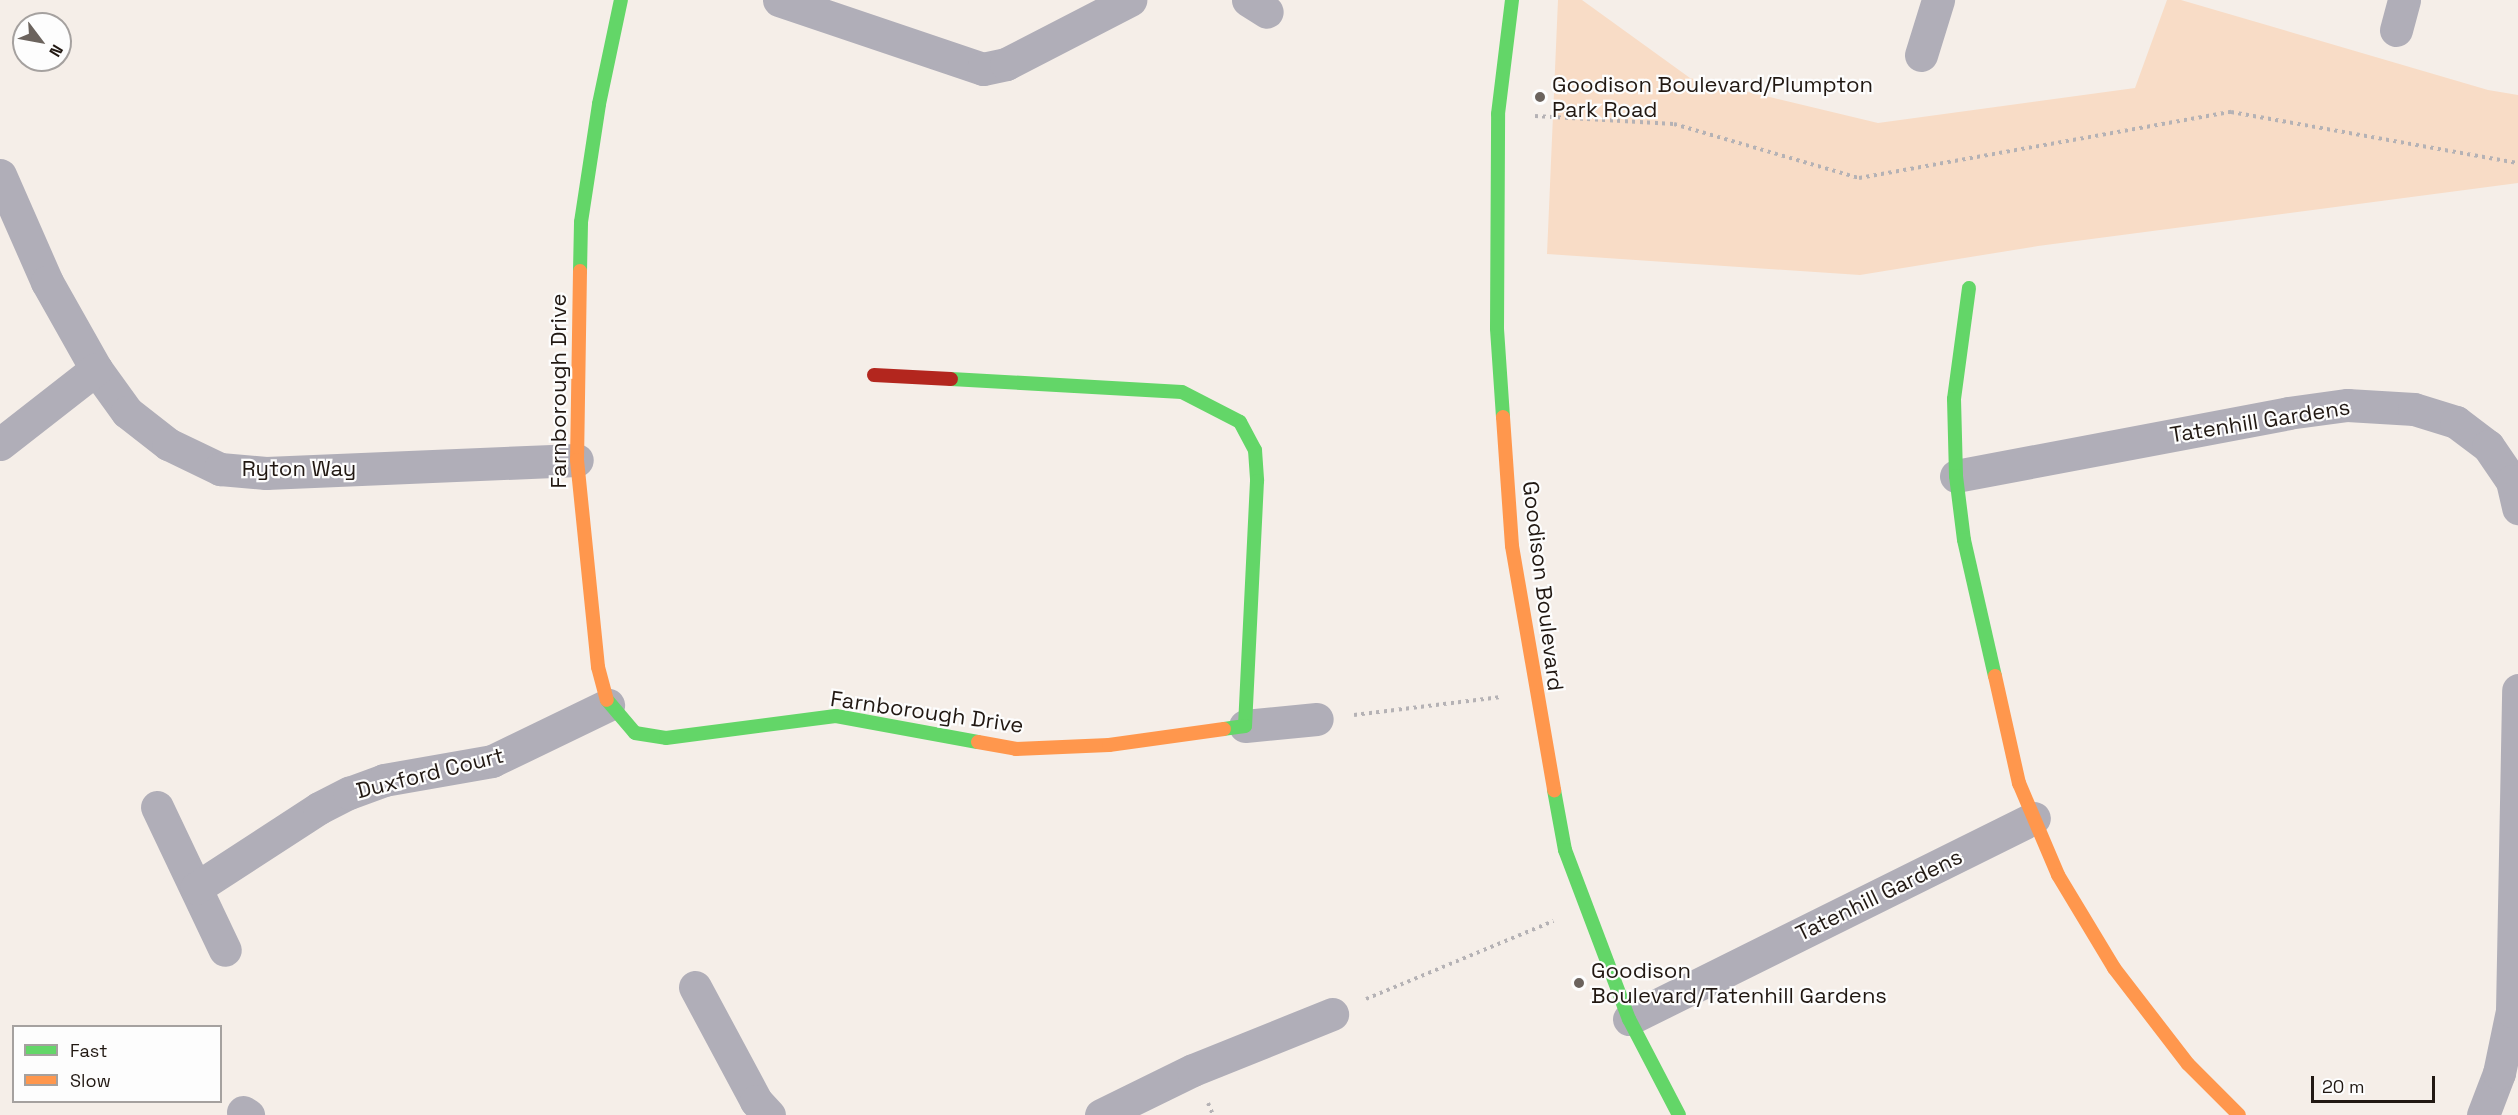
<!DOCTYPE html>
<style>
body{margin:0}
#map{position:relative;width:2518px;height:1115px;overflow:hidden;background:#f5eee8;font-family:"Space Grotesk",sans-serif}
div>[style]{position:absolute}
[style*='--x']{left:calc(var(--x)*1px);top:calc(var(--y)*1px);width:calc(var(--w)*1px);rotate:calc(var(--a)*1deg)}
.green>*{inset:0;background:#f8dcc6}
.path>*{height:4px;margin-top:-2px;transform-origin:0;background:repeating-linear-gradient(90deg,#b5b2b5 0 3px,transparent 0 7.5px)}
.street>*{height:33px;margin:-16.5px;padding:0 16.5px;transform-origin:16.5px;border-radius:16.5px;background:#b0aeb8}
.fast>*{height:14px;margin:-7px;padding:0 7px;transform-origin:7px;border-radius:7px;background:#63d668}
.slow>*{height:14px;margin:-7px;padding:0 7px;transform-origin:7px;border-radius:7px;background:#ff974d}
.jam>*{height:14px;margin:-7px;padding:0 7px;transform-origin:7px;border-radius:7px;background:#b3261e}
.dots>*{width:16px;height:16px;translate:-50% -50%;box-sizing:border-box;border:3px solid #fdfdfd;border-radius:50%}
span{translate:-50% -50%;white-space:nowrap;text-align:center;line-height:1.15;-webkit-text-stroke:4.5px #fdfdfd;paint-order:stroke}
.poi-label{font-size:22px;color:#211812}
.left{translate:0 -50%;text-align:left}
.street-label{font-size:22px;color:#211812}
.legend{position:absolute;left:12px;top:1025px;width:210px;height:78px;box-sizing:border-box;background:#fdfdfd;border:2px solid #a5a19f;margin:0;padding:8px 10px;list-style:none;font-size:18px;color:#211812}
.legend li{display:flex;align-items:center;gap:12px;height:30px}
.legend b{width:30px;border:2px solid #a5a19f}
.north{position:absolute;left:12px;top:12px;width:60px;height:60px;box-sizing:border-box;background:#fdfdfd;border:2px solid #a5a19f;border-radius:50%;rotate:122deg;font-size:16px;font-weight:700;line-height:24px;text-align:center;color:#211812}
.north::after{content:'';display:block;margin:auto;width:21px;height:27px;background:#6b635d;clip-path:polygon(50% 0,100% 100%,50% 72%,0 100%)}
.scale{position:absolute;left:2311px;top:1076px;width:124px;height:27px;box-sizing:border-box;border:3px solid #211812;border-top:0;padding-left:8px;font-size:18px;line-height:21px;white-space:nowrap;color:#211812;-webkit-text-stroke:4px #fdfdfd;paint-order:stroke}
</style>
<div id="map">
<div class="green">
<i style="clip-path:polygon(1558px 0,1582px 0,1690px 78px,1878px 123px,2135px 88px,2167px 0,2181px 0,2488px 90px,2518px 95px,2518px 183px,2038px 246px,1860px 275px,1547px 254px)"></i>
</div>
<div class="path">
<i style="--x:1535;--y:116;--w:139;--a:3.3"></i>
<i style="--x:1674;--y:124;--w:193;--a:16.3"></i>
<i style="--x:1859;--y:178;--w:378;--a:-10.1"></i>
<i style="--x:2231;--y:112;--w:291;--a:10.1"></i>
<i style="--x:1354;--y:715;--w:148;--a:-7"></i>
<i style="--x:1366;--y:999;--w:203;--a:-22.6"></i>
<i style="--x:1208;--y:1103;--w:13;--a:67"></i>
</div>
<div class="street">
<i style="--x:779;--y:0;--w:215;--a:18.7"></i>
<i style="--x:983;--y:69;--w:24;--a:-12"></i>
<i style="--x:1006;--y:64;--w:140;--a:-27.3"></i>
<i style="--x:1248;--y:0;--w:22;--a:32"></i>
<i style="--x:2396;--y:30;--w:31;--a:-75"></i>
<i style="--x:1921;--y:55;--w:58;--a:-72.8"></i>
<i style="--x:0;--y:175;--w:117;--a:66.3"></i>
<i style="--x:47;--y:282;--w:100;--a:60.6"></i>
<i style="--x:96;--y:369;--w:53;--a:54.2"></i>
<i style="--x:127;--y:412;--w:52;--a:38"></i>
<i style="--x:168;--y:444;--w:58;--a:25.7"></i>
<i style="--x:220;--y:469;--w:46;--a:5"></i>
<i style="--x:266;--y:473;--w:311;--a:-2.4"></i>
<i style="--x:0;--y:444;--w:122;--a:-38"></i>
<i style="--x:1956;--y:476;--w:338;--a:-10.7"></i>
<i style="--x:2288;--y:413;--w:60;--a:-7.7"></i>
<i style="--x:2347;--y:405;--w:67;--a:3.4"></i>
<i style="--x:2414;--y:409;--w:44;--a:17.2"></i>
<i style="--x:2456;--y:422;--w:40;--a:37"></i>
<i style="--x:2488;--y:446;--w:42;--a:55.6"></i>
<i style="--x:2512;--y:481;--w:28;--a:77"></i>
<i style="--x:1245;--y:726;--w:72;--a:-5.6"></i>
<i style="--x:157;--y:807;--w:158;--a:64.6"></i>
<i style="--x:196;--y:888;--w:147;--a:-33"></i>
<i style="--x:319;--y:808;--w:34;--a:-27"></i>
<i style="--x:349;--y:793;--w:37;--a:-20"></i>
<i style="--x:384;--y:780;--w:110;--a:-10"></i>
<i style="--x:492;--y:761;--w:129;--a:-25.8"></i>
<i style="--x:695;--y:987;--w:129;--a:61.8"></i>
<i style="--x:756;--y:1101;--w:19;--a:47"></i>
<i style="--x:1629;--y:1019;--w:452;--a:-26.4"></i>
<i style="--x:243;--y:1112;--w:6;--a:31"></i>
<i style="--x:1101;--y:1115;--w:102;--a:-26.1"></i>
<i style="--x:1193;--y:1070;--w:150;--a:-21.9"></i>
<i style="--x:2483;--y:1115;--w:45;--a:-69.1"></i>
<i style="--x:2499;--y:1073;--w:63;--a:-78.2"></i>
<i style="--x:2512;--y:1011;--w:321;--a:-88.9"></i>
</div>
<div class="fast">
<i style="--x:580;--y:271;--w:49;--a:-88.8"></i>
<i style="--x:581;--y:222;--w:119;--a:-81.3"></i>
<i style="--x:599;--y:104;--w:106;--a:-78.1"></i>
<i style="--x:1969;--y:288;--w:112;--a:97.7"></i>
<i style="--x:1954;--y:399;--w:77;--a:88.5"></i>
<i style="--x:1956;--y:476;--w:64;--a:82.9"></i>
<i style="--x:1964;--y:540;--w:139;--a:77.2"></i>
<i style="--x:951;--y:379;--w:231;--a:3.2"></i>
<i style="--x:1182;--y:392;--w:65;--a:27.3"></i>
<i style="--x:1240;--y:422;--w:32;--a:62"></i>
<i style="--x:1255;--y:450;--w:31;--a:86"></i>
<i style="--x:1257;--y:481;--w:245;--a:92.8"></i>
<i style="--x:1245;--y:726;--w:21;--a:172"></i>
<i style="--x:1503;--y:417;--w:89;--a:-93.9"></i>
<i style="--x:1497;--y:328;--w:214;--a:-89.7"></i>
<i style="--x:1498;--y:114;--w:115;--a:-83"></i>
<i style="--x:607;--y:700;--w:43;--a:49.7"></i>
<i style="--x:635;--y:733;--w:31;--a:9"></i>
<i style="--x:666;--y:738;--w:171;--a:-7.4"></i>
<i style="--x:836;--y:716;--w:144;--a:10.4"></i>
<i style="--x:1554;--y:790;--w:61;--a:79.6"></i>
<i style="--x:1565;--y:850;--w:181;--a:69.3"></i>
<i style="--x:1629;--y:1019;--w:108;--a:62.5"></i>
</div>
<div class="slow">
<i style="--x:580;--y:271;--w:189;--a:90.9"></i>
<i style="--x:577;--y:460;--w:208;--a:84.2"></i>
<i style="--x:598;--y:667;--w:34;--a:75"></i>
<i style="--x:1503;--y:417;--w:129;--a:86"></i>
<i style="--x:1512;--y:546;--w:248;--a:80.2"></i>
<i style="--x:1995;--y:676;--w:110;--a:77.4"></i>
<i style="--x:2019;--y:783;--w:100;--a:67"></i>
<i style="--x:2058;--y:875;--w:109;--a:58.9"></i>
<i style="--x:2114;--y:968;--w:121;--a:52.4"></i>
<i style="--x:2188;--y:1064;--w:72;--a:45"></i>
<i style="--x:978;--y:742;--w:39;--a:10"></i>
<i style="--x:1016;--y:749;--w:93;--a:-2.5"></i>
<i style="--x:1109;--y:745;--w:116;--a:-7.9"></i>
</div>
<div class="jam">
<i style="--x:874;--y:375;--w:77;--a:3"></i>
</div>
<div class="dots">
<i style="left:1540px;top:97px;background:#6b635d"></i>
<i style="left:1579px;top:983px;background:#6b635d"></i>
</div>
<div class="poi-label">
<span class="left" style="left:1552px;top:97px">Goodison Boulevard/Plumpton<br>Park Road</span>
<span class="left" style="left:1591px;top:983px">Goodison<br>Boulevard/Tatenhill Gardens</span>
</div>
<div class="street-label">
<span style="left:559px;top:391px;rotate:-90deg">Farnborough Drive</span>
<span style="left:2260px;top:421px;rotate:-9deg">Tatenhill Gardens</span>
<span style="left:299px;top:469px">Ryton Way</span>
<span style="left:1543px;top:586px;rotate:83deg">Goodison Boulevard</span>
<span style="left:927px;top:712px;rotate:8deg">Farnborough Drive</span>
<span style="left:430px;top:773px;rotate:-14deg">Duxford Court</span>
<span style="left:1879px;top:895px;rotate:-26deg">Tatenhill Gardens</span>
</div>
<ul class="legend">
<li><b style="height:8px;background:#63d668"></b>Fast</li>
<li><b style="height:8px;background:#ff974d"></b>Slow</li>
</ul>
<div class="north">N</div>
<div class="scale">20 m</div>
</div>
